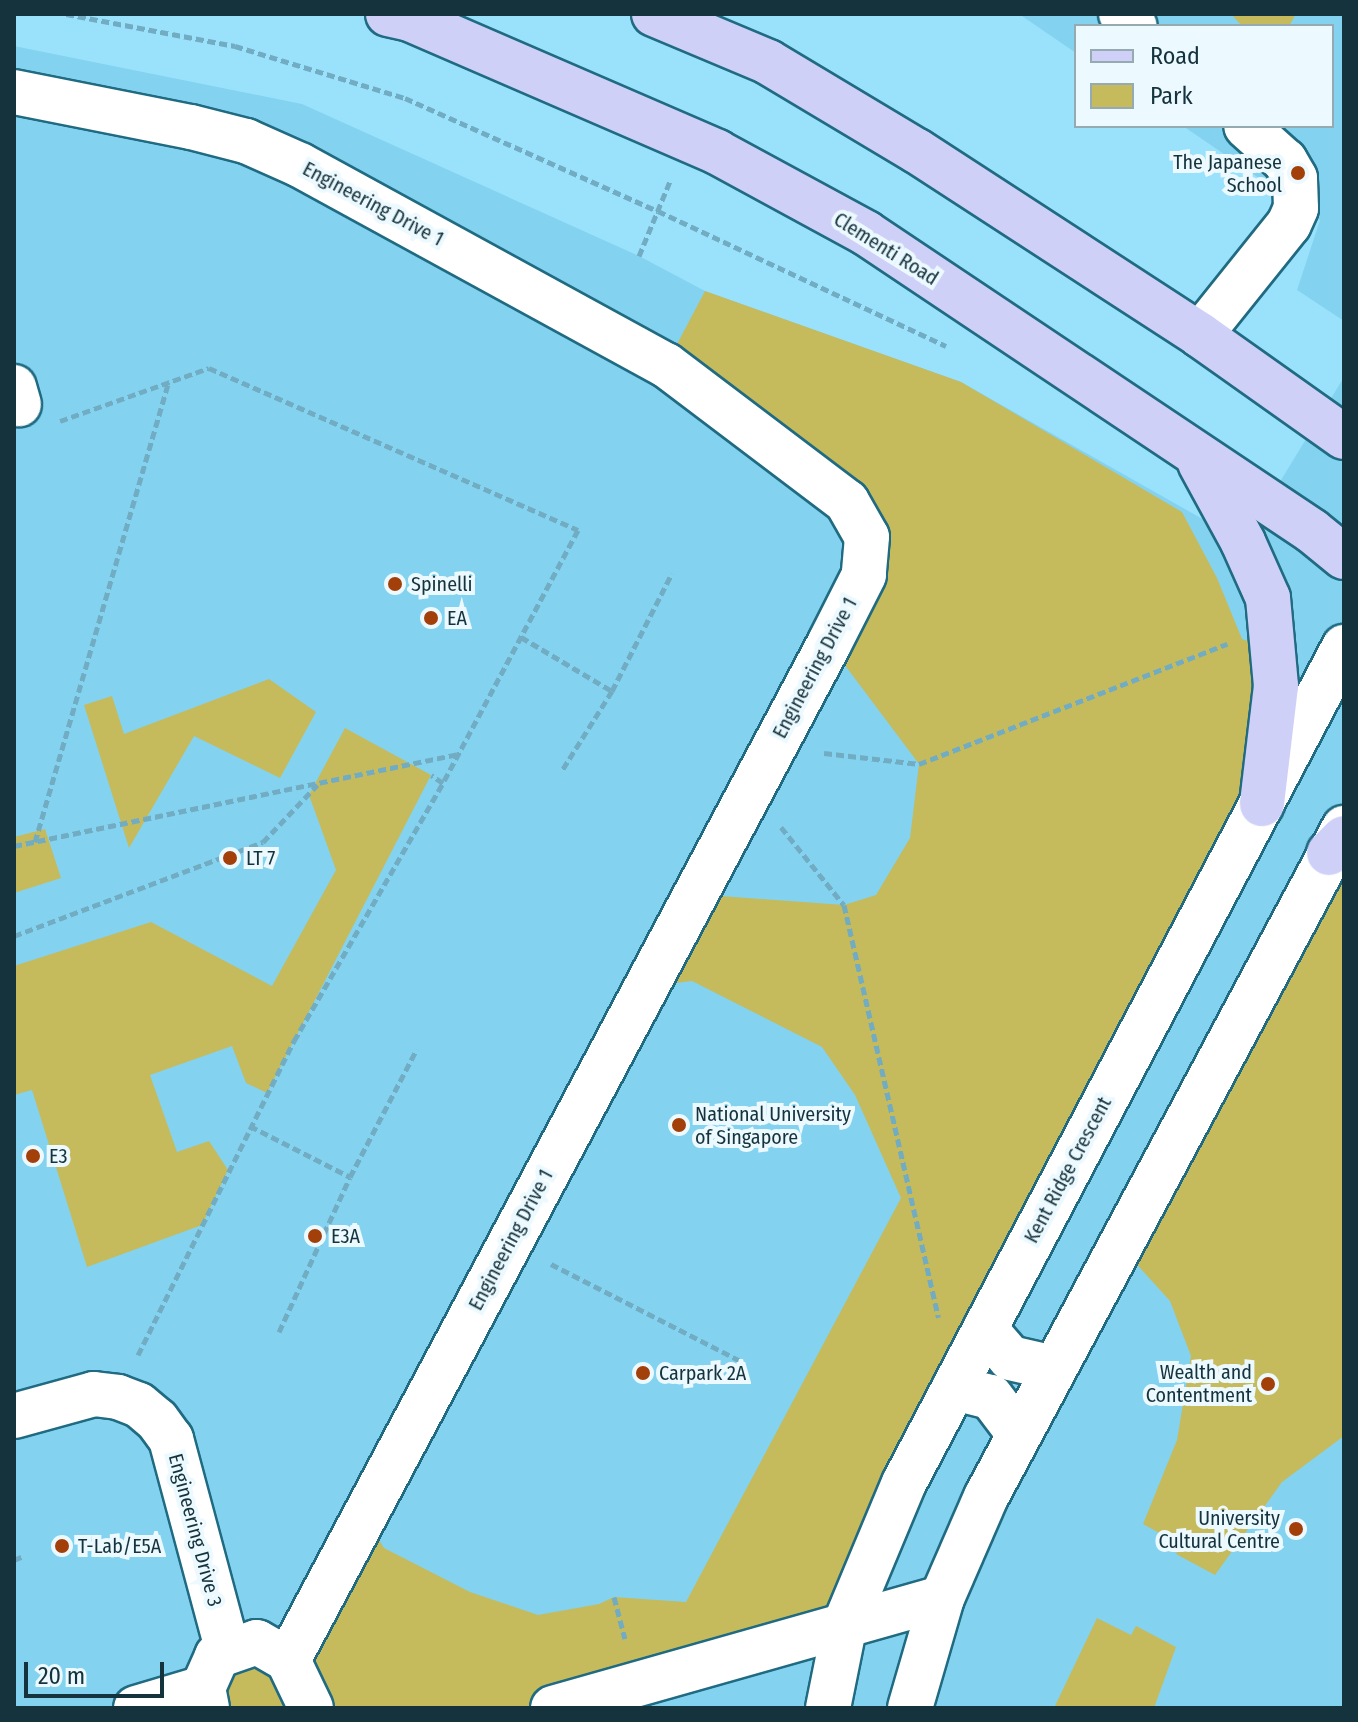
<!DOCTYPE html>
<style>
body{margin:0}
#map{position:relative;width:1358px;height:1722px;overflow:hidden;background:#9ae2fc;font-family:"Fira Sans Condensed",sans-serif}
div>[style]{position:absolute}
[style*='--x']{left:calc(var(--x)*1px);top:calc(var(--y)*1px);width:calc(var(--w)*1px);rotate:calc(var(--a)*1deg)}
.built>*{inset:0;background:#83d3f0}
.green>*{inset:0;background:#c5ba5c}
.path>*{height:5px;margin-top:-2.5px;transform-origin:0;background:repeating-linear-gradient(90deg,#71acc2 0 8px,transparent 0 12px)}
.roads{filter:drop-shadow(2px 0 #206b82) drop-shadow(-2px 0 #206b82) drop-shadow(0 2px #206b82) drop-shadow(0 -2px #206b82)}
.minor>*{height:44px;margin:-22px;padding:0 22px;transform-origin:22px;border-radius:22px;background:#fff}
.major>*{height:44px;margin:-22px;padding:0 22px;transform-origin:22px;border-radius:22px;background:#ced0f7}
.dots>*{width:22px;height:22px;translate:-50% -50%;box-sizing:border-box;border:4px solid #ecf9ff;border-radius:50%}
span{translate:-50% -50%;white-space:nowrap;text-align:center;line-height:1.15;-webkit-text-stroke:8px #ecf9ff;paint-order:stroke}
.poi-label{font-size:20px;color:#15333d}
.right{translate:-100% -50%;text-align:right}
.left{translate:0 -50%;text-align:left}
.street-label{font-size:20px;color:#15333d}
.frame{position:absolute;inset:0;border:16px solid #15333d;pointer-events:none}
.legend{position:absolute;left:1074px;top:24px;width:260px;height:104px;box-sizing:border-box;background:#ecf9ff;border:2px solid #96aab1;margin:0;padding:10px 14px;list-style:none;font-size:24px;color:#15333d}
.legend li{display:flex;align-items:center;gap:16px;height:40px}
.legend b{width:40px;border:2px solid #96aab1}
.scale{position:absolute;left:24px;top:1662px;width:140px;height:36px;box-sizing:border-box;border:4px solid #15333d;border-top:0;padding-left:10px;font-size:24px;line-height:28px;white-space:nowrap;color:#15333d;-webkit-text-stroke:6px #ecf9ff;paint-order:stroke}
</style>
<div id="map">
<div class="built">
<i style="clip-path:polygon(1019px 14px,1344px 14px,1344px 321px,1297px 290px,1320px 220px,1183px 126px,1332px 126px,1332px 26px,1076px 26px,1076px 53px)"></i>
<i style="clip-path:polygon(14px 46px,302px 104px,639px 256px,705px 291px,961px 382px,1243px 542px,1344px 377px,1344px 1708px,14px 1708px)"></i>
</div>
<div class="green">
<i style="clip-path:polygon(1231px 14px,1296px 14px,1289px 26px,1242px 26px)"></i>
<i style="clip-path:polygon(705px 291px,961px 382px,1182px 512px,1217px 578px,1242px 639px,1275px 651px,1270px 759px,845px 1624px,553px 1708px,207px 1708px,217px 1656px,287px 1660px,364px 1516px,384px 1548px,470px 1592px,538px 1615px,599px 1604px,614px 1597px,686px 1602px,901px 1198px,855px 1095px,822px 1047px,692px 981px,645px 987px,694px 894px,844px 905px,876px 895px,910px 838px,919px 764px,829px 644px,867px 537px,666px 365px)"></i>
<i style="clip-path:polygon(269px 679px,316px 712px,280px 778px,194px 736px,129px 848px,84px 705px,112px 696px,124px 734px)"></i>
<i style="clip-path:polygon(345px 728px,431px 775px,267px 1093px,246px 1083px,232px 1046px,150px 1075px,177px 1152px,209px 1141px,228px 1170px,202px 1225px,87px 1267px,32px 1090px,14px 1095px,14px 966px,151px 922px,272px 986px,336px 870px,309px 795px)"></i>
<i style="clip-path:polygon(45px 829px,61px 878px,14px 893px,14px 837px)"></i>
<i style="clip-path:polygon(1344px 838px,1344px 1436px,1282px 1482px,1215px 1575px,1176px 1554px,1181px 1545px,1143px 1524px,1177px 1440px,1191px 1356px,1170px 1301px,1121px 1247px)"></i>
<i style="clip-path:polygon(1097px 1618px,1131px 1635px,1136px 1626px,1176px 1647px,1154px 1708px,1054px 1708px)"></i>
</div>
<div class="path">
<i style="--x:66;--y:14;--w:172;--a:10.7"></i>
<i style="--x:235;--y:46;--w:178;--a:17"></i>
<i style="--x:405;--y:98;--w:277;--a:24.1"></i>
<i style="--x:658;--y:211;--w:318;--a:25.1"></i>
<i style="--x:639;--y:256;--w:81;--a:-67.5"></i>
<i style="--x:60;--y:421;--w:158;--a:-19.6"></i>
<i style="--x:209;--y:368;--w:403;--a:23.7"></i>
<i style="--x:578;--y:530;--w:287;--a:118.1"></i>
<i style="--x:521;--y:637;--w:106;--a:30.7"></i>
<i style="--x:612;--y:691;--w:96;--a:122.2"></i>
<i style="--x:612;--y:691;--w:132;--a:-63"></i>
<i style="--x:824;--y:753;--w:96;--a:6.6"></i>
<i style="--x:919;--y:764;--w:331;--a:-21.3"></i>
<i style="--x:781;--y:827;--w:100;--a:51.1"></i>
<i style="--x:844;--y:905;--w:423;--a:77.1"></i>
<i style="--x:35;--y:842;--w:478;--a:-73.8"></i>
<i style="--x:14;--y:846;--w:452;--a:-11.7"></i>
<i style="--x:14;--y:936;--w:266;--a:-20.7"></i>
<i style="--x:263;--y:842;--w:79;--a:-46.5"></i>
<i style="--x:250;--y:1126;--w:112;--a:27"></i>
<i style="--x:350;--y:1177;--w:144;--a:-62.4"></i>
<i style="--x:551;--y:1264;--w:211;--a:27.1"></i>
<i style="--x:279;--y:1332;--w:170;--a:-65.4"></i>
<i style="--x:138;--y:1355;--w:351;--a:-63.6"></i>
<i style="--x:294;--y:1041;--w:298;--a:-60"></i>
<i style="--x:443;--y:783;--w:14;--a:-146"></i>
<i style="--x:14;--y:1560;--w:8;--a:-23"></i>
<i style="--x:614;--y:1597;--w:43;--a:75.3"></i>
</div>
<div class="roads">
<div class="minor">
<i style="--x:1121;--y:14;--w:18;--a:41"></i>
<i style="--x:14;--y:92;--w:180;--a:11.2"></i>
<i style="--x:191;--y:127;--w:57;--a:14.3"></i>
<i style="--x:246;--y:141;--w:59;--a:24"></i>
<i style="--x:300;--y:165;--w:417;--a:28.7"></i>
<i style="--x:666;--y:365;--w:227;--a:37.1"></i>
<i style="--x:847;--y:502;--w:40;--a:60.3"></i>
<i style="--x:867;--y:537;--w:38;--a:95"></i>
<i style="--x:864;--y:575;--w:77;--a:116.9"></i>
<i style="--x:829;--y:644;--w:1151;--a:118.03"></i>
<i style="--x:1200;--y:335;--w:142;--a:-51.3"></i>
<i style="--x:1289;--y:224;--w:17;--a:-66"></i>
<i style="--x:1296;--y:208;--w:30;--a:-92"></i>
<i style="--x:1295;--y:178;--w:20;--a:-120"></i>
<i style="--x:1285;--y:161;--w:52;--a:-138.1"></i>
<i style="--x:14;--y:387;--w:18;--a:74"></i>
<i style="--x:985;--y:1329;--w:38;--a:49"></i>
<i style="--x:1010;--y:1358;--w:45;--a:12.8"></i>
<i style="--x:954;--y:1388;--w:38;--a:14"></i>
<i style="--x:991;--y:1397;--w:46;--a:52.9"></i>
<i style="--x:14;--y:1416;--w:83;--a:-15.4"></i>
<i style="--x:94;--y:1394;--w:24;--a:7"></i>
<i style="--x:118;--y:1397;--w:22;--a:21"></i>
<i style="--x:139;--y:1405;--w:23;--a:40"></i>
<i style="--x:157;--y:1420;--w:24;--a:54"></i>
<i style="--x:171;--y:1439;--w:220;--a:75"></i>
<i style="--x:136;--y:1708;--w:70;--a:-16.6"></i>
<i style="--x:207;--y:1708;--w:20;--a:-101"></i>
<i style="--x:203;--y:1688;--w:35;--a:-66"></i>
<i style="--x:217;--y:1656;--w:42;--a:-19.3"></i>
<i style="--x:257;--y:1642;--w:36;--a:30"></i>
<i style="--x:288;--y:1660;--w:53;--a:64.4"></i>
<i style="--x:553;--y:1708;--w:404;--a:-15.8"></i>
<i style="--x:828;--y:1708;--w:86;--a:-78.6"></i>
<i style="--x:845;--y:1624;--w:153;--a:-67.3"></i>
<i style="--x:904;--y:1483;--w:945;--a:-62.24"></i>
<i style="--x:910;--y:1708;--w:115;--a:-73.8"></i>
<i style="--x:942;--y:1598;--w:110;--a:-66.5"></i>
<i style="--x:986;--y:1497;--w:759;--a:-61.85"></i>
</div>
<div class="major">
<i style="--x:388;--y:14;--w:23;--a:13"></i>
<i style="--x:410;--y:19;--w:335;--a:23.4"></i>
<i style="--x:717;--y:152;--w:170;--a:28.5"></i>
<i style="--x:866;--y:233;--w:536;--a:33.75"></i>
<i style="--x:1312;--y:531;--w:41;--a:39.1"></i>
<i style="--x:654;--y:14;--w:124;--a:22.8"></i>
<i style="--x:768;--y:62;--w:174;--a:30.9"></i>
<i style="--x:917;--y:151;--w:338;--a:33"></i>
<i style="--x:1200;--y:335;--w:176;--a:35.3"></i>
<i style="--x:1200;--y:463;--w:90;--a:61.4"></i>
<i style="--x:1243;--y:542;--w:61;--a:65.9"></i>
<i style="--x:1268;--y:598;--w:88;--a:84.8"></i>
<i style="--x:1276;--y:686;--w:119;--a:96.8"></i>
<i style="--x:1329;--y:853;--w:21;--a:-45"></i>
</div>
</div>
<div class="dots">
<i style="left:1298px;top:173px;background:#a33f09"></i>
<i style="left:395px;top:584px;background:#a33f09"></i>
<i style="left:431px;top:618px;background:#a33f09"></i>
<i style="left:230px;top:858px;background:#a33f09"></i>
<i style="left:679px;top:1125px;background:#a33f09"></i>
<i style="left:33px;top:1156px;background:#a33f09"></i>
<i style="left:315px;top:1236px;background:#a33f09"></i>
<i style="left:643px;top:1373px;background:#a33f09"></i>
<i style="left:1268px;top:1384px;background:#a33f09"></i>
<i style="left:1296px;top:1529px;background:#a33f09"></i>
<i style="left:62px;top:1546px;background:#a33f09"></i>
</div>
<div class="poi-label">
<span class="right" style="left:1282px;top:174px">The Japanese<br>School</span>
<span class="left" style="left:411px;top:584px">Spinelli</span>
<span class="left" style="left:447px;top:618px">EA</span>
<span class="left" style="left:246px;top:858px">LT 7</span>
<span class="left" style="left:695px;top:1126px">National University<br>of Singapore</span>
<span class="left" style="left:49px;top:1156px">E3</span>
<span class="left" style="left:331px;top:1236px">E3A</span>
<span class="right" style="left:1252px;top:1384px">Wealth and<br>Contentment</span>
<span class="left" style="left:659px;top:1373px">Carpark 2A</span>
<span class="right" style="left:1280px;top:1530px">University<br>Cultural Centre</span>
<span class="left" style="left:78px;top:1546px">T-Lab/E5A</span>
</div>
<div class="street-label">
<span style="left:373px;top:204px;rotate:28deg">Engineering Drive 1</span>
<span style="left:886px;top:249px;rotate:32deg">Clementi Road</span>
<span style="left:815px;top:668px;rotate:-62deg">Engineering Drive 1</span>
<span style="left:1068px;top:1170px;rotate:-62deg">Kent Ridge Crescent</span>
<span style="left:511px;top:1240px;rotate:-62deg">Engineering Drive 1</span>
<span style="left:195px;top:1530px;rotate:75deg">Engineering Drive 3</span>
</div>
<div class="frame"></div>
<ul class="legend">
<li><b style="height:10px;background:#ced0f7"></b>Road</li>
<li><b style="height:22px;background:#c5ba5c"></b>Park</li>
</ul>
<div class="scale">20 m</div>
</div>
